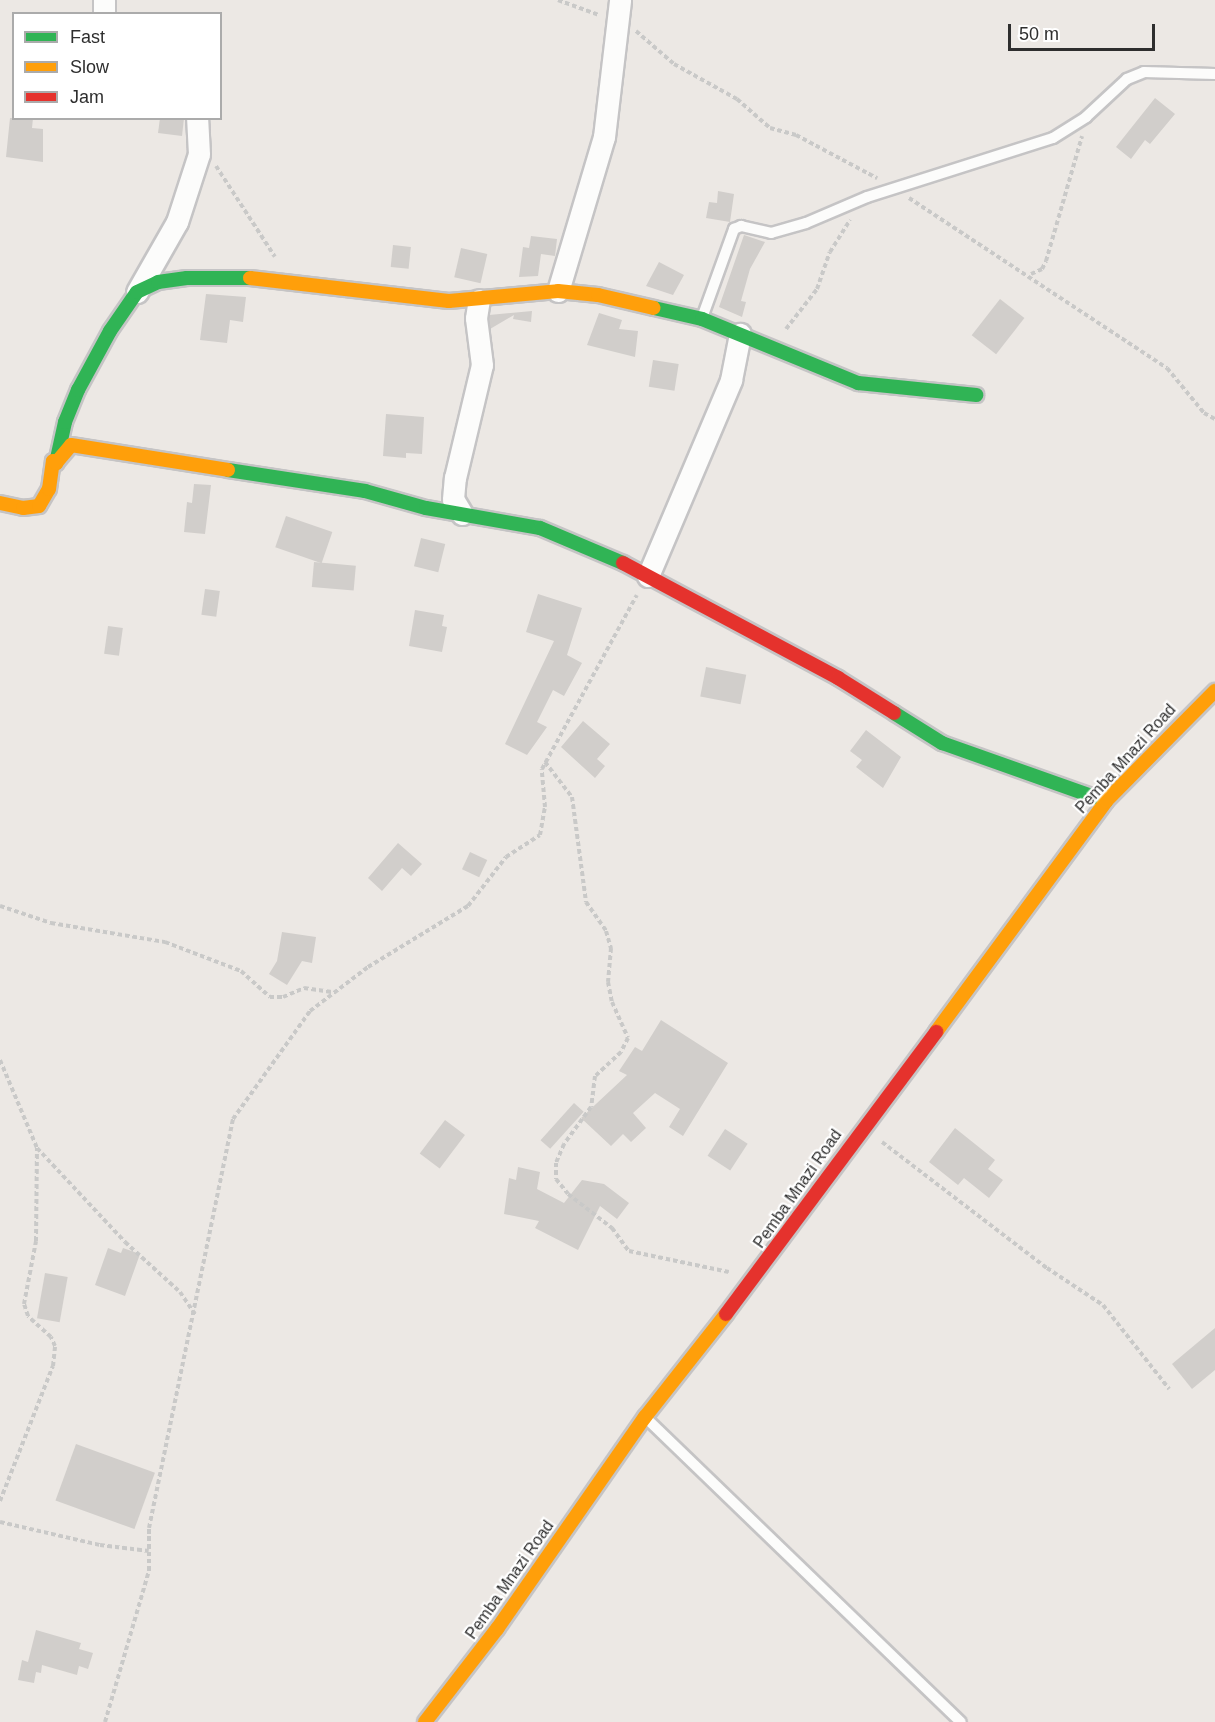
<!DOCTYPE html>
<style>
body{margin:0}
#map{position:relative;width:1215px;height:1722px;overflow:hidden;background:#ece8e4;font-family:Helvetica,sans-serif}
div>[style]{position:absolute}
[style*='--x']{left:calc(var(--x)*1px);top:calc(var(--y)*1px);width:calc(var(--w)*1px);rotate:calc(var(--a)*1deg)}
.building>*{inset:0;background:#d1cecb;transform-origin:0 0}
.path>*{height:4px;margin-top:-2px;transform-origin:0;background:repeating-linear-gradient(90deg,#c9c9c8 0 4.5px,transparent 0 7.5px)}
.roads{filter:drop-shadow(2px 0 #c5c4c5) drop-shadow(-2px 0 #c5c4c5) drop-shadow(0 2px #c5c4c5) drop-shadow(0 -2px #c5c4c5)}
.lane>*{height:10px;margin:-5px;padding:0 5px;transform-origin:5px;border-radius:5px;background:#fcfcfb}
.street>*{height:21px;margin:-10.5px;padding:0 10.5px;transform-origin:10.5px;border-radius:10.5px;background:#fcfcfb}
.fast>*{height:14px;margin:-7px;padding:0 7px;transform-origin:7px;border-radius:7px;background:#30b455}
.slow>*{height:14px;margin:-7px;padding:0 7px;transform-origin:7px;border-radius:7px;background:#ff9f0a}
.jam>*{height:14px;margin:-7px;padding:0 7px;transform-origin:7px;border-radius:7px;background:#e5322d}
span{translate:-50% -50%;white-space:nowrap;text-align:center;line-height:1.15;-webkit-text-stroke:4.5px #fff;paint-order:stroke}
.street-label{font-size:16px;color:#2e2e2e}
.legend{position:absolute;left:12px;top:12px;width:210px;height:108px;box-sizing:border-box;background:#fff;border:2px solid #ababab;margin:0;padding:8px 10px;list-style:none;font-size:18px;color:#2e2e2e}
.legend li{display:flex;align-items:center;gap:12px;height:30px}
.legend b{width:30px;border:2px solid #ababab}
.scale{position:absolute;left:1008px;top:24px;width:147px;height:27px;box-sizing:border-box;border:3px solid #2e2e2e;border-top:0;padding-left:8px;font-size:18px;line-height:21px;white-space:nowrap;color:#2e2e2e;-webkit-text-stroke:4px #fff;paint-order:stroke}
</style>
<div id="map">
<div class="building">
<i style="clip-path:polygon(1155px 98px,1175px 114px,1150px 144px,1145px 140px,1131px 159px,1116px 147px)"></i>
<i style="clip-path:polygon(10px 118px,33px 118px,32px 128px,43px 129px,43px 162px,6px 157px)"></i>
<i style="clip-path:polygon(160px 118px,184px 118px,182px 136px,158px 133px)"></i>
<i style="clip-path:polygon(718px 191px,734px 194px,730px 222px,706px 218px,709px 202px,717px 203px)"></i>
<i style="clip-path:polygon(744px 235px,765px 242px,750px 269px,741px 301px,746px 302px,742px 317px,719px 307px)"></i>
<i style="clip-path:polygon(531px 236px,557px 239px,555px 256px,541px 254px,538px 276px,519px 277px,523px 247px,529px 248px)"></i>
<i style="left:393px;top:245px;width:18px;height:22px;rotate:6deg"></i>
<i style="left:461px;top:248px;width:27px;height:30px;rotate:13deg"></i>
<i style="clip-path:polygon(659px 262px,684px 275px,673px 295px,646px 286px)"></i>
<i style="clip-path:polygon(206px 294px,246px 297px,243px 322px,230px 320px,227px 343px,200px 340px)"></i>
<i style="left:1000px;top:299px;width:31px;height:46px;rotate:38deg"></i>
<i style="clip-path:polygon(532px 311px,531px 322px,513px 319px,514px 315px,490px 329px,489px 315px)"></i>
<i style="clip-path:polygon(599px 313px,622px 320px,619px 329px,638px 331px,635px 357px,587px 345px)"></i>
<i style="left:653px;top:360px;width:26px;height:27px;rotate:9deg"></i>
<i style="clip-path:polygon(386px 414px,424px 417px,422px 454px,406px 453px,406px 458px,383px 456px)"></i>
<i style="clip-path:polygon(194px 484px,211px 485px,205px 534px,184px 532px,187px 502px,192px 503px)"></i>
<i style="left:286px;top:516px;width:49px;height:33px;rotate:19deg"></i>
<i style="left:421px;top:538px;width:25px;height:29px;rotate:14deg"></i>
<i style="left:314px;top:562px;width:42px;height:25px;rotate:5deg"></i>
<i style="left:205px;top:589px;width:15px;height:26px;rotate:8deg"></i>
<i style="clip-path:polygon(538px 594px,582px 608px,567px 655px,582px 663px,564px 696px,553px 690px,537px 722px,547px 727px,527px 755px,505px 744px,554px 641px,526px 632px)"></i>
<i style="clip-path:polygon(415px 610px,444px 615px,442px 626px,447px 627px,442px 652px,409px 646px)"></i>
<i style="left:108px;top:626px;width:15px;height:28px;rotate:8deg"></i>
<i style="left:706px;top:667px;width:41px;height:30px;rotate:11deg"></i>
<i style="clip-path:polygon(583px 721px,610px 744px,597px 759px,605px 766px,595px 778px,561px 747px)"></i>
<i style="clip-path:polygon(866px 730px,901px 757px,883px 788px,856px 767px,862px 760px,850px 751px)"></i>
<i style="clip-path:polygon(398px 843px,422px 864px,411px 876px,402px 868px,382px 891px,368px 878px)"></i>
<i style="left:470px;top:852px;width:19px;height:19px;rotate:25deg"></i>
<i style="clip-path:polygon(282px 932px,316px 937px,312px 963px,302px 961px,287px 985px,269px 974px,277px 961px)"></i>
<i style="clip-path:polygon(661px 1020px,728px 1063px,683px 1136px,669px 1127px,680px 1109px,655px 1093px,633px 1113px,646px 1128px,631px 1142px,623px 1134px,611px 1146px,581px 1118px,627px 1075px,619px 1071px,635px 1047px,642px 1051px)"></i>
<i style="left:574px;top:1103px;width:13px;height:50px;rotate:42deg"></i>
<i style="left:445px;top:1120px;width:25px;height:42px;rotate:37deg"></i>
<i style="clip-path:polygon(955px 1128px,995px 1160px,988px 1169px,1003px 1180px,989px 1198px,964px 1178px,958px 1185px,929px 1162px)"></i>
<i style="left:725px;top:1129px;width:27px;height:32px;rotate:33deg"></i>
<i style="clip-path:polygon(518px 1167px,540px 1172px,537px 1189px,564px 1203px,582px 1180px,604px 1184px,629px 1203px,617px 1219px,600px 1206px,578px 1250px,535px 1228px,539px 1221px,504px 1214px,509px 1178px,516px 1180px)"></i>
<i style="clip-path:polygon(108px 1248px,121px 1253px,123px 1248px,140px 1254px,125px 1296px,95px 1285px)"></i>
<i style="left:45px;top:1273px;width:23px;height:46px;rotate:10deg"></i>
<i style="clip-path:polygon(1215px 1328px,1215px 1370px,1192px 1389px,1172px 1364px)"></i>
<i style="left:76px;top:1444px;width:84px;height:60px;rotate:20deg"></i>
<i style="clip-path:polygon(36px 1630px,81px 1643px,79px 1649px,93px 1653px,88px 1669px,79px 1666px,77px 1675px,42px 1665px,41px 1673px,36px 1672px,34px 1683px,18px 1680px,22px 1660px,28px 1662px)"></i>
</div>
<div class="path">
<i style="--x:558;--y:0;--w:44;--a:20.1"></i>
<i style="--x:636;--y:31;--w:50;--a:41"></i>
<i style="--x:674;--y:64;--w:72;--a:29.1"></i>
<i style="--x:737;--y:99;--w:44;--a:41.3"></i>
<i style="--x:770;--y:128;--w:27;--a:15"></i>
<i style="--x:796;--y:135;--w:92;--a:28"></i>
<i style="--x:216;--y:166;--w:108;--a:57"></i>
<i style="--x:909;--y:198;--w:309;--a:33.4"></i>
<i style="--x:1167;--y:368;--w:58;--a:50.6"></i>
<i style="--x:1204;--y:413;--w:13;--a:29"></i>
<i style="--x:1031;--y:274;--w:12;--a:-24"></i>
<i style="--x:1042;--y:269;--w:9;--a:-63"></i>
<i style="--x:1046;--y:261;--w:130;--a:-73.9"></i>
<i style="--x:786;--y:329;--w:51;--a:-52.2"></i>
<i style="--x:817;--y:289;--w:39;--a:-71"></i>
<i style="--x:830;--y:252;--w:38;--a:-58"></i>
<i style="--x:545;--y:762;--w:44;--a:52.4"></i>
<i style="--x:572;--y:797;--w:106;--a:82.4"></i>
<i style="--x:586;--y:902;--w:35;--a:55"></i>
<i style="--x:606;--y:931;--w:18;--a:74"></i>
<i style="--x:611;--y:948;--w:34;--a:95"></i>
<i style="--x:608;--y:982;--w:20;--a:79"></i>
<i style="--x:612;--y:1002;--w:39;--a:66"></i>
<i style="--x:628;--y:1038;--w:16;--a:117"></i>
<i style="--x:621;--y:1052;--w:35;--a:137"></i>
<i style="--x:595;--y:1076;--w:31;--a:97"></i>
<i style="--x:591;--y:1107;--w:46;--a:126.1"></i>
<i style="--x:564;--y:1144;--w:21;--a:113"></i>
<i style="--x:556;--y:1163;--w:16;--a:90"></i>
<i style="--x:556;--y:1179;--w:19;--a:51"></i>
<i style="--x:568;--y:1194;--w:56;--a:37.7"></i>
<i style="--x:612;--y:1228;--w:29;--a:54"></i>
<i style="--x:629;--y:1251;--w:102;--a:11.9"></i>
<i style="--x:0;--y:906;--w:54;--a:18.4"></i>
<i style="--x:51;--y:923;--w:116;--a:9.5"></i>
<i style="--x:165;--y:942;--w:81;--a:20.9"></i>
<i style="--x:241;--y:971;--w:39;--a:42"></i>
<i style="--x:270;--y:997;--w:13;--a:0"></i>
<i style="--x:283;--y:997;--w:23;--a:-23"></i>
<i style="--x:304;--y:988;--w:28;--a:8"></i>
<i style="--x:0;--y:1060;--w:95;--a:67.2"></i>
<i style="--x:37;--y:1148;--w:129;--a:46.9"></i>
<i style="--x:125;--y:1242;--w:74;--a:42.3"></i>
<i style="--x:180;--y:1292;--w:27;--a:56"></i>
<i style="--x:882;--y:1142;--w:208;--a:37.4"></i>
<i style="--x:1047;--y:1268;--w:67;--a:33.5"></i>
<i style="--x:1103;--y:1305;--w:107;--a:51.8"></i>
<i style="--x:0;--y:1501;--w:145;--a:-68.6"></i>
<i style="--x:53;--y:1366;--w:20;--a:-84"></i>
<i style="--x:55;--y:1346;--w:10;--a:-114"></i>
<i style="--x:51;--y:1337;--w:31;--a:-138"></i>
<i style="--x:28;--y:1316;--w:13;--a:-108"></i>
<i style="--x:24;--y:1304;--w:64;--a:-79.2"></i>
<i style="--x:36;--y:1241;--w:93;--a:-89.4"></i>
<i style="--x:0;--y:1522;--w:103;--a:13"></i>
<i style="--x:100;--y:1545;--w:49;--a:7"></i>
<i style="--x:105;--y:1722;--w:157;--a:-73.8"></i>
<i style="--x:149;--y:1571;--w:43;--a:-90"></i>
<i style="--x:149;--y:1528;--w:418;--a:-78.4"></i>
<i style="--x:233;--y:1119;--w:133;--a:-54.5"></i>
<i style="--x:310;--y:1011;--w:73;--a:-37.2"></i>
<i style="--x:368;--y:967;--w:117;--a:-31.4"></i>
<i style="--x:468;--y:906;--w:62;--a:-52.2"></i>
<i style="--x:506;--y:857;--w:40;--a:-32.9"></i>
<i style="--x:540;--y:835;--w:28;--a:-80"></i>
<i style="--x:545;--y:807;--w:38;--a:-95"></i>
<i style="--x:542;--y:769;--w:198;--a:-61.4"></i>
</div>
<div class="roads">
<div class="lane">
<i style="--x:702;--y:318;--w:95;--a:-70.2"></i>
<i style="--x:734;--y:229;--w:8;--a:-23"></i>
<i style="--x:741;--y:226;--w:31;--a:13"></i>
<i style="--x:771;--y:233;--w:36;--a:-16"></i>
<i style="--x:806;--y:223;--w:66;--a:-23.1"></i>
<i style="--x:867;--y:197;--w:195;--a:-17.6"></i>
<i style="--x:1053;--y:138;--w:39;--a:-32"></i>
<i style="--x:1086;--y:117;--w:56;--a:-42.8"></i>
<i style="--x:1127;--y:79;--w:18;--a:-22"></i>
<i style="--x:1144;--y:72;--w:71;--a:1.6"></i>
<i style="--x:647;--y:1419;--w:436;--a:44"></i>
</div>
<div class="street">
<i style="--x:104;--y:14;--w:14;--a:-90"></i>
<i style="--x:558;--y:291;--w:161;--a:-73.4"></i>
<i style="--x:604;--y:137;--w:138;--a:-83.3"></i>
<i style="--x:137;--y:292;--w:81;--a:-60.3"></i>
<i style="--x:177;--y:222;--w:71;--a:-72.1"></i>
<i style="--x:199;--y:154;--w:36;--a:-93"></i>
<i style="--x:462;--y:514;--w:17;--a:-121"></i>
<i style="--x:453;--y:499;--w:21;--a:-85"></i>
<i style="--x:455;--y:478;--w:116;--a:-76.6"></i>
<i style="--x:482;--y:365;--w:47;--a:-97.3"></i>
<i style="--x:476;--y:318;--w:18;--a:-81"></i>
<i style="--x:648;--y:576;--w:213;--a:-67"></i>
<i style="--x:731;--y:380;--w:47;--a:-78.9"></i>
</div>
<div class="fast">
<i style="--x:654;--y:308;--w:49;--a:12.9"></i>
<i style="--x:702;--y:319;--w:169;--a:22.3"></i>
<i style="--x:858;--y:383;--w:119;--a:5.8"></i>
<i style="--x:56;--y:463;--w:42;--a:-77.6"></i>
<i style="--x:65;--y:422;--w:35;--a:-68"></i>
<i style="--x:78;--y:390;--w:67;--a:-61.5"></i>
<i style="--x:110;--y:331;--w:47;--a:-55.3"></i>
<i style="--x:137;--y:292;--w:23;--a:-25"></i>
<i style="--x:158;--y:282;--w:29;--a:-8"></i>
<i style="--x:187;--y:278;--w:63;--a:0"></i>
<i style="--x:228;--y:470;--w:139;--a:8.7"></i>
<i style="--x:365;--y:491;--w:63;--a:15.6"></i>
<i style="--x:426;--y:508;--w:116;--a:10"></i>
<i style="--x:540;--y:528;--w:90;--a:22.9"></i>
<i style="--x:894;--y:713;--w:57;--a:32"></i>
<i style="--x:942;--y:743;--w:174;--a:19.5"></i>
</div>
<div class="slow">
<i style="--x:250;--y:278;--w:200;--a:6.6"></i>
<i style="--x:449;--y:301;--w:109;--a:-5.2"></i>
<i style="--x:558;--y:291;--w:40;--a:5.7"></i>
<i style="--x:598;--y:295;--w:57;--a:13.1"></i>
<i style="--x:0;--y:503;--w:24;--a:12"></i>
<i style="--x:23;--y:508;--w:16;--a:-7"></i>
<i style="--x:39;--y:506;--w:20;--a:-60"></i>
<i style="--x:49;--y:489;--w:28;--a:-82"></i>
<i style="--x:53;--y:461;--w:4;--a:34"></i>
<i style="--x:56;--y:463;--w:23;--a:-50"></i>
<i style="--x:71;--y:445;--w:159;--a:9"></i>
<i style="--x:936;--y:1032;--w:287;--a:-53.6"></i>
<i style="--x:1106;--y:801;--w:155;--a:-45.3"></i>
<i style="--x:425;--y:1722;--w:118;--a:-52.3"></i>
<i style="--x:497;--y:1629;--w:259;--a:-55.1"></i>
<i style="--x:645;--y:1417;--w:131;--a:-51.8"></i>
</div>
<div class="jam">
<i style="--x:623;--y:563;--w:244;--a:28.1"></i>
<i style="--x:838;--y:678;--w:66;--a:32"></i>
<i style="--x:726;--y:1314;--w:352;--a:-53.3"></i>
</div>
</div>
<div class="street-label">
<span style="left:1126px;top:759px;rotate:-48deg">Pemba Mnazi Road</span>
<span style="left:798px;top:1189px;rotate:-55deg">Pemba Mnazi Road</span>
<span style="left:510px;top:1580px;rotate:-55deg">Pemba Mnazi Road</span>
</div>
<ul class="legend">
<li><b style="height:8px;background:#30b455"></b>Fast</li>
<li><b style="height:8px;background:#ff9f0a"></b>Slow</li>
<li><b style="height:8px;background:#e5322d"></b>Jam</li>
</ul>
<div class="scale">50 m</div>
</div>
